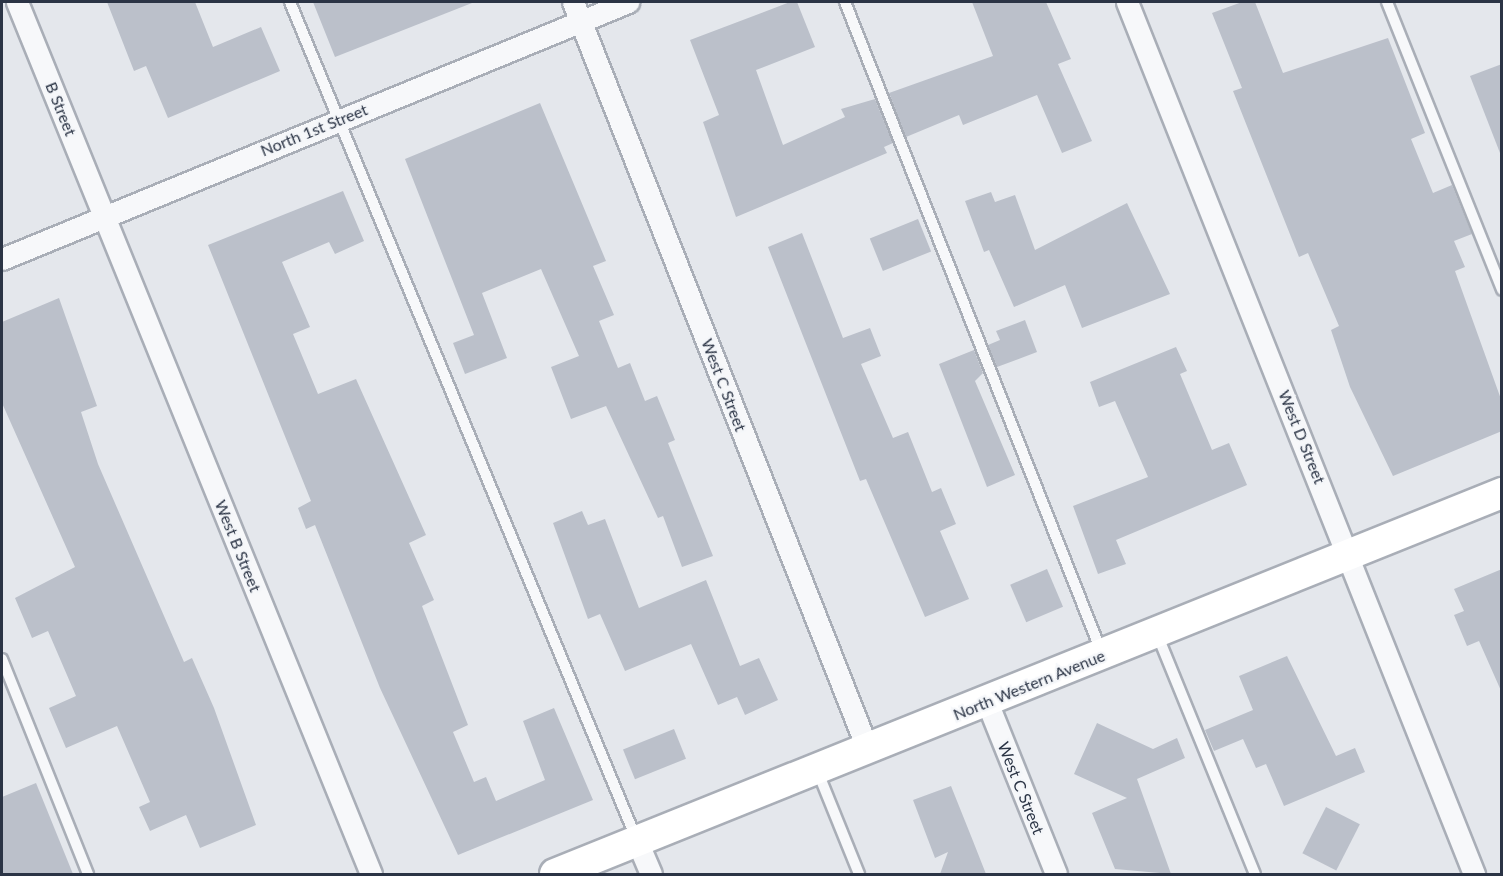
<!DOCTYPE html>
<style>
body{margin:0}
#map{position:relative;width:1503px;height:876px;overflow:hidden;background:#e4e7ec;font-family:Lato,sans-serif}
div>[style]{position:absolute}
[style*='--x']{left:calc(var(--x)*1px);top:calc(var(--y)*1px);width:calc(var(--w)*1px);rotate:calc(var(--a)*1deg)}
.building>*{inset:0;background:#bbc0ca;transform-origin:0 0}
.roads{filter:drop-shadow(2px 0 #a9aeb7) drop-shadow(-2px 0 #a9aeb7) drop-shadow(0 2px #a9aeb7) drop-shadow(0 -2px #a9aeb7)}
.service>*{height:10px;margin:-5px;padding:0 5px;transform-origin:5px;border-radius:5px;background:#f7f8fa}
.minor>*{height:21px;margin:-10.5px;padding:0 10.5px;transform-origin:10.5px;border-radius:10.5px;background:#f7f8fa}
.secondary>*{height:30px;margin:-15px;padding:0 15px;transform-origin:15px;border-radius:15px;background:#fff}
span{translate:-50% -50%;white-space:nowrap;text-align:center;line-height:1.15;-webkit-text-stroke:4.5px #f4f6f9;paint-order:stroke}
.street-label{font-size:16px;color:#2b3445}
.frame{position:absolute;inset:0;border:3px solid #2b3445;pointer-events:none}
</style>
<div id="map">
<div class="building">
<i style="clip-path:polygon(107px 2px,195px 2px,213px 47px,261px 27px,280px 71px,168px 118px,146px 66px,134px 71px)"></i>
<i style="clip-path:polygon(313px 2px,472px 2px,472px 3px,335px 57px)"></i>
<i style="clip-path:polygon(790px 2px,797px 2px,815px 47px,756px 70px,783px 145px,845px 117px,841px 109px,875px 99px,893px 143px,884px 147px,887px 153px,736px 217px,703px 122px,719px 115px,690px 40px)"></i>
<i style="clip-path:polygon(972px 2px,1046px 2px,1071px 59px,1058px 64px,1092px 141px,1062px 153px,1037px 95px,963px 125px,959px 115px,906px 137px,889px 93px,993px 56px)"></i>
<i style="clip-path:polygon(1242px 2px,1255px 2px,1283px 73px,1388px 38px,1425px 133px,1411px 139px,1433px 193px,1452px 185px,1472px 234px,1454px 241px,1465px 267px,1455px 271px,1502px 402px,1502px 431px,1393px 476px,1350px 387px,1331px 330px,1339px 326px,1308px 253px,1299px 257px,1233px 91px,1242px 88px,1212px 13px)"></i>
<i style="clip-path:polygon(1502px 64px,1502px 153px,1500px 153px,1470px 76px)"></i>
<i style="clip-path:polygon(540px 103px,606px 261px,593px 266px,614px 315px,599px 321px,618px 368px,630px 363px,645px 401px,657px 396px,675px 440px,668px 443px,713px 556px,682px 567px,663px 516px,658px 518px,606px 406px,571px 419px,551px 367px,579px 356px,541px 269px,482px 293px,507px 358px,465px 374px,453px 343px,474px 335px,405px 159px)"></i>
<i style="clip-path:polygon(343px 191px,364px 241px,335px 254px,329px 242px,282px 262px,310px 327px,293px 334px,318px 394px,356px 379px,426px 535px,409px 543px,434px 600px,422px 606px,468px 725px,453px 732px,474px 782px,486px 777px,496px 801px,545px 780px,523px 721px,554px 708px,593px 800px,458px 855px,380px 688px,315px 525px,306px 529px,298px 508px,311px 501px,208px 245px)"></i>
<i style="clip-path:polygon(991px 192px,995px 202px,1015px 195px,1035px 250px,1127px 203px,1170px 294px,1082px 328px,1065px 285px,1014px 307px,989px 250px,984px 252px,965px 201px)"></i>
<i style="left:918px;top:219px;width:35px;height:52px;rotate:68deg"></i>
<i style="clip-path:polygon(802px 233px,843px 338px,870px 328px,881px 356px,861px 364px,893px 438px,908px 432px,932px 492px,941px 488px,956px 524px,940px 531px,969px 599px,925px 617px,866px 479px,860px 481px,768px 247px)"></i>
<i style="clip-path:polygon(59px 298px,97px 406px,81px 412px,98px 464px,184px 662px,192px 658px,214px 708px,256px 825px,200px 848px,186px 815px,150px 831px,139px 807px,150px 802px,117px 726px,66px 748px,49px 708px,76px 696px,48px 631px,32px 638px,15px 598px,75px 567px,2px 403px,2px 322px)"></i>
<i style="clip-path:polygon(1025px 320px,1037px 352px,997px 367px,988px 345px,1000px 340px,996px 331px)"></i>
<i style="clip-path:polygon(1176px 347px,1187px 371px,1180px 374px,1212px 450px,1229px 443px,1247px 485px,1116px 540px,1126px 564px,1098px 574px,1073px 506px,1148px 477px,1115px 401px,1099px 407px,1090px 382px)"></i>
<i style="clip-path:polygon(974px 350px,983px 373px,975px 381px,1015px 475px,987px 487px,939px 364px)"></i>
<i style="clip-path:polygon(582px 511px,588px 525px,605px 519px,639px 608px,706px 580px,740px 666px,759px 658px,778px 700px,745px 715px,737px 697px,718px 705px,691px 644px,625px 671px,600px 614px,588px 619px,553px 523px)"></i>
<i style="left:1047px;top:569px;width:41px;height:40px;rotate:67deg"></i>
<i style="clip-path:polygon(1502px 569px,1502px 693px,1479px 641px,1467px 646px,1454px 615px,1464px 611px,1454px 589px)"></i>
<i style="clip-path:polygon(1287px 656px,1336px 756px,1355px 748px,1365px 772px,1284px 806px,1266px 764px,1256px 768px,1243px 739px,1214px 751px,1205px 730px,1253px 710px,1239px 676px)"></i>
<i style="clip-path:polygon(1097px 723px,1153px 749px,1177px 738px,1185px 758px,1137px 779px,1171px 874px,1115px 869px,1092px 813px,1127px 798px,1074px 774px)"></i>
<i style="left:674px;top:729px;width:32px;height:55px;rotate:68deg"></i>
<i style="clip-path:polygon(36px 783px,73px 874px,2px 874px,2px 797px)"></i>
<i style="clip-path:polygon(951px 786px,973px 841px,986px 874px,940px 874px,948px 852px,935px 858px,913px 800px)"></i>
<i style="left:1326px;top:807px;width:38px;height:52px;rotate:27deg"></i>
</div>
<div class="roads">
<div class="service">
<i style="--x:290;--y:2;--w:905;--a:67.52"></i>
<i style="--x:845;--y:2;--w:698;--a:68.47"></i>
<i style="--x:1387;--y:2;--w:310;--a:68.2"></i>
<i style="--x:1157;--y:634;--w:259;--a:67.8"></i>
<i style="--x:2;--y:659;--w:232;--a:68.2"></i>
<i style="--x:817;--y:770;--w:112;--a:68"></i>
</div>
<div class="minor">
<i style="--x:17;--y:2;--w:941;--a:67.9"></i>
<i style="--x:573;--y:2;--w:804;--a:68.48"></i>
<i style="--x:1127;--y:2;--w:939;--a:68.3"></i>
<i style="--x:2;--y:259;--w:677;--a:-22.32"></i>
<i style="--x:987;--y:702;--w:185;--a:68.1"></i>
<i style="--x:637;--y:841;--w:36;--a:67"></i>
</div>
<div class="secondary">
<i style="--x:555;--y:874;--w:1021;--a:-21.92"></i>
</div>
</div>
<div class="street-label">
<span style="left:61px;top:109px;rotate:68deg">B Street</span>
<span style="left:314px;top:130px;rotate:-22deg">North 1st Street</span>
<span style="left:724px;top:385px;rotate:69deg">West C Street</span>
<span style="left:1302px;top:437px;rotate:68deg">West D Street</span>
<span style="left:238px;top:546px;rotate:68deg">West B Street</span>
<span style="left:1029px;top:685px;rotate:-22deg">North Western Avenue</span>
<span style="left:1021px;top:788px;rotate:68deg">West C Street</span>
</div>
<div class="frame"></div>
</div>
